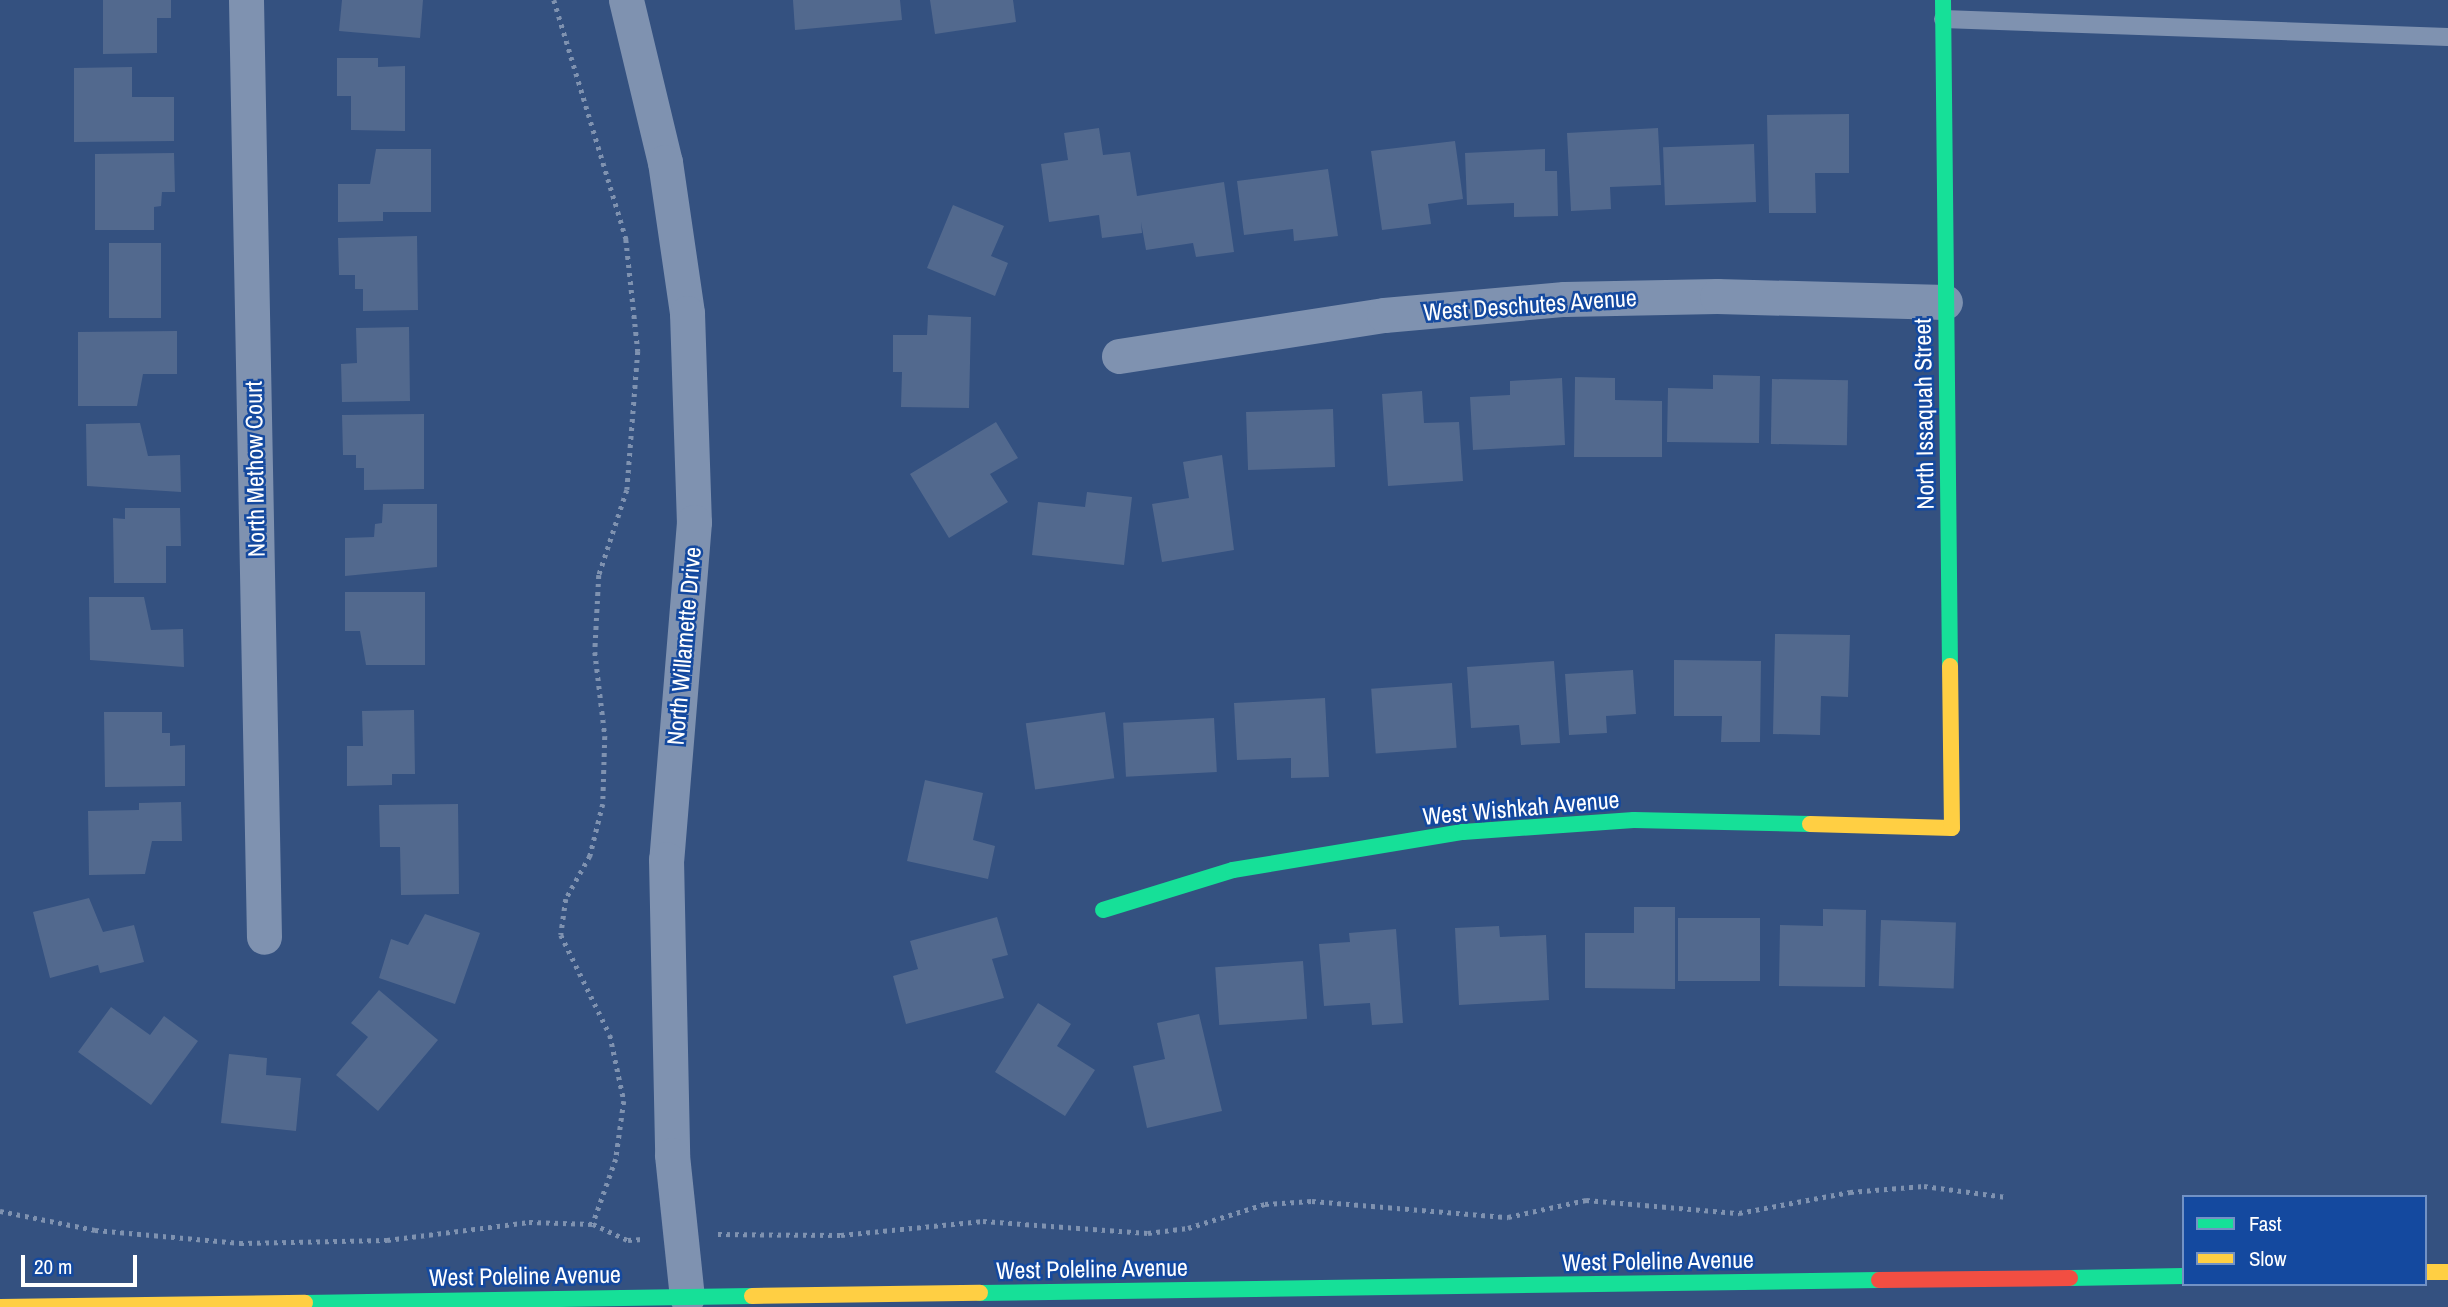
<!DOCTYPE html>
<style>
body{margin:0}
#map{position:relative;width:2448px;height:1307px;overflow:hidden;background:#345180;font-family:"Archivo Narrow",sans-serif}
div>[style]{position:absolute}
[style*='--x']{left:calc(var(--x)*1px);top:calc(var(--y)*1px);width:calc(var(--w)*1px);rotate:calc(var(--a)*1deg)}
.building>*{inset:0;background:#52698e;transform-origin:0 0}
.path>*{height:4.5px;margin-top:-2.25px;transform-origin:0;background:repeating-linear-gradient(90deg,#7f92b0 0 3.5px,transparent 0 8.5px)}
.lane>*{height:18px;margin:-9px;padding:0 9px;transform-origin:9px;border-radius:9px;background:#7f92b0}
.street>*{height:35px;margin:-17.5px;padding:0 17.5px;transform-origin:17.5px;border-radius:17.5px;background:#7f92b0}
.fast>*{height:16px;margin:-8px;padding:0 8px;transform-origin:8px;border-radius:8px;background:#16e098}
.slow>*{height:16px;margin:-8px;padding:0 8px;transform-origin:8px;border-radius:8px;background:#ffcf43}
.jam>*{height:16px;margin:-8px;padding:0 8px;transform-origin:8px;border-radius:8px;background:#f24e42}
span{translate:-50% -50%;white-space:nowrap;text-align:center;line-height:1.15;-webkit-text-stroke:5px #14499f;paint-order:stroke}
.street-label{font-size:24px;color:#fff}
.legend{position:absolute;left:2182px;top:1195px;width:245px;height:91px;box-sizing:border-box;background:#14499f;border:2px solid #7292c5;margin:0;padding:9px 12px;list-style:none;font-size:21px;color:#fff}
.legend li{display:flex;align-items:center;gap:14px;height:35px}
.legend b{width:35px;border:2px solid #7292c5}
.scale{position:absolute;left:21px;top:1255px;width:116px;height:32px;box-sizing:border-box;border:4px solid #fff;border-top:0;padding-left:9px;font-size:21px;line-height:24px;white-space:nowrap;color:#fff;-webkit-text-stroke:5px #14499f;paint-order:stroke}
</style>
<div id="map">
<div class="building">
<i style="clip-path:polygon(103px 0,171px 0,171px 18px,157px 18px,157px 53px,103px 54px)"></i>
<i style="clip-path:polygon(342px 0,423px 0,420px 38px,339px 31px)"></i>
<i style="clip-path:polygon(793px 0,900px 0,902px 20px,795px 30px)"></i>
<i style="clip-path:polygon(930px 0,1013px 0,1016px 22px,935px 34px)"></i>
<i style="clip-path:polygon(337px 58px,378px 58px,378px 67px,405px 66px,405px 131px,351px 130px,351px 96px,337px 96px)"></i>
<i style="clip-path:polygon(132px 67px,132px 97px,174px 97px,174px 141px,74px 142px,74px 68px)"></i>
<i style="clip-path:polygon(1849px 114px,1849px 173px,1815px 173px,1816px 213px,1769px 213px,1767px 115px)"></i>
<i style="clip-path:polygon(1099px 128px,1103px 155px,1130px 152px,1137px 196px,1224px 182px,1234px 252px,1196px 257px,1193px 243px,1146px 250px,1141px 222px,1142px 233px,1102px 238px,1099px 215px,1049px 222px,1041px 164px,1068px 160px,1064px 133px)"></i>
<i style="clip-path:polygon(1658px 128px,1661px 185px,1610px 187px,1611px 209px,1571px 211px,1567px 133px)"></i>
<i style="clip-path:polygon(1455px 141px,1463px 199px,1428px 204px,1431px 224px,1382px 230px,1371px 151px)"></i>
<i style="left:1754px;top:144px;width:58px;height:91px;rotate:88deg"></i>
<i style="clip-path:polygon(376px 149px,431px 149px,431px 212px,383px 212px,383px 221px,338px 222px,338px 184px,370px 184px)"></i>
<i style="clip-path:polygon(1545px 149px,1545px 171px,1557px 171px,1558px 216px,1514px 217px,1514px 203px,1467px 205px,1465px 153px)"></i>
<i style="clip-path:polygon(174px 153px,175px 192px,162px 192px,161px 206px,154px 207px,154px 230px,95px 230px,95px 154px)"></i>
<i style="clip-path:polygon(1328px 169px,1338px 236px,1294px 241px,1293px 229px,1244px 235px,1237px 181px)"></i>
<i style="clip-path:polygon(953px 205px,1004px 226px,991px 256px,1008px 263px,995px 296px,927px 268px)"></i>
<i style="clip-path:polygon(417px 236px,418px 310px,363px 311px,363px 289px,355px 289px,355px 275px,339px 275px,338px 238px)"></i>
<i style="left:109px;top:243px;width:52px;height:75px"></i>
<i style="clip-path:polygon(928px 315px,971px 317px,969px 408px,901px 407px,902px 372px,893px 372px,893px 335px,927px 335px)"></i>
<i style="clip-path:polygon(409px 327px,410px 401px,342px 402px,341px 364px,357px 363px,356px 328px)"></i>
<i style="clip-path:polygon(177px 331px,177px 374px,143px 374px,137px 406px,78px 406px,78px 332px)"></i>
<i style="clip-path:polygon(1713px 375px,1760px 376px,1759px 443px,1667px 442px,1668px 388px,1713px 389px)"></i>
<i style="clip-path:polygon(1575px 377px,1615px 378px,1615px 400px,1662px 401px,1662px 457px,1574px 457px)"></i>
<i style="clip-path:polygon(1562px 378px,1565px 445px,1473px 450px,1470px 397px,1510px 395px,1510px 381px)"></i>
<i style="left:1772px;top:379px;width:76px;height:65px;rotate:1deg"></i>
<i style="clip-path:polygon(1422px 391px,1424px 423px,1459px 422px,1463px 481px,1388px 486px,1382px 394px)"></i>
<i style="left:1333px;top:409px;width:58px;height:87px;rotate:88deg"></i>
<i style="clip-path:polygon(424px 414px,424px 489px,364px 490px,364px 468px,356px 468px,356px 455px,343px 455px,342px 415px)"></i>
<i style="clip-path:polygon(996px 422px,1018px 458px,990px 474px,1008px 502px,949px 538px,910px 474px)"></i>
<i style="clip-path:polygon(140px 423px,148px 456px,180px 455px,181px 492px,87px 486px,86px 424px)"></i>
<i style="clip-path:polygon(1222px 455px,1234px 550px,1162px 562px,1152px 504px,1189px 498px,1183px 462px)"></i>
<i style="clip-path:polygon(1087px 492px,1132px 497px,1124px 565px,1032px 555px,1038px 502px,1085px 507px)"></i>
<i style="clip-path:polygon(383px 504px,437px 504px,437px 567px,345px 576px,345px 538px,374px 537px,375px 524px,382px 523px)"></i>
<i style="clip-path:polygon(125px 508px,180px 508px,181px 546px,166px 546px,166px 583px,114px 583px,113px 518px,125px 519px)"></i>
<i style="clip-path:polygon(345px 592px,425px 592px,425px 665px,366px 665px,360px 631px,345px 631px)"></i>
<i style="clip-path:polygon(89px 597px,144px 597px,151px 630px,183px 629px,184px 667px,90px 660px)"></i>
<i style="clip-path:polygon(1775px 634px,1850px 635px,1848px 697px,1821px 696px,1820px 735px,1773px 734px)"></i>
<i style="clip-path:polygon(1674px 660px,1761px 661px,1760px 742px,1721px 742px,1722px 716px,1674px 716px)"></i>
<i style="clip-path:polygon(1554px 661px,1560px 743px,1521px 745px,1519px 725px,1471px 728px,1467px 667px)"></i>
<i style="clip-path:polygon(1633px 670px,1636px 714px,1606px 716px,1607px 733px,1569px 735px,1565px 674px)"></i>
<i style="left:1452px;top:683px;width:65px;height:81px;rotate:86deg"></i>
<i style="clip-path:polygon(1325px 698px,1329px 777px,1291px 778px,1291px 758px,1237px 760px,1234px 703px)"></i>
<i style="clip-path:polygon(414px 710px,415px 774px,392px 774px,392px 785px,347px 786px,347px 746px,363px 746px,362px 711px)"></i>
<i style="clip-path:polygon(104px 712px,162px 712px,162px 733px,170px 733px,170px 746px,185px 745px,185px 786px,105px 787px)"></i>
<i style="left:1105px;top:712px;width:67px;height:80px;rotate:82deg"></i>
<i style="left:1214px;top:718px;width:54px;height:91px;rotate:87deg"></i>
<i style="clip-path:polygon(925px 780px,983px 793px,973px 840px,995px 846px,988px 879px,907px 861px)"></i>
<i style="clip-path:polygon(181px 802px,182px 841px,152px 841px,145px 874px,89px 875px,88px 811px,139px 810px,139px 803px)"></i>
<i style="clip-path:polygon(458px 804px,459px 894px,401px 895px,400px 847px,380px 847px,379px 805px)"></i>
<i style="clip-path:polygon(89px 898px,103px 932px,134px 925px,144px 962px,100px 973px,98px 965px,50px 978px,33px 912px)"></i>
<i style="clip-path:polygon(1634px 907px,1675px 907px,1675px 989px,1585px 988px,1585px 933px,1634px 933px)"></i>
<i style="clip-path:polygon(1823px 909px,1866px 910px,1865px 987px,1779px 986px,1780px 925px,1823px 926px)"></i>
<i style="clip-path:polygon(425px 914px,480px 933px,455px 1004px,379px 978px,391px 939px,408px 945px)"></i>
<i style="clip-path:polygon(997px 917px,1008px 955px,992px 959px,1004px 998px,906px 1024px,893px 976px,918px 969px,910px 941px)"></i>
<i style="left:1678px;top:918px;width:82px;height:63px"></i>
<i style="left:1881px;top:920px;width:75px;height:66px;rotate:2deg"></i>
<i style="clip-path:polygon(1499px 926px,1500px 937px,1546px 935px,1549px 1000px,1459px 1005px,1455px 928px)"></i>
<i style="clip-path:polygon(1396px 929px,1403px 1023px,1372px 1025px,1370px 1003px,1324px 1006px,1319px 944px,1350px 942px,1349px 933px)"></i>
<i style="left:1303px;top:961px;width:58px;height:88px;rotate:86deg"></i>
<i style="clip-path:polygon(379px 990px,438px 1040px,378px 1111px,336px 1075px,368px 1037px,351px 1023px)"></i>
<i style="clip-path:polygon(1038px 1003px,1071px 1024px,1057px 1046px,1095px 1070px,1065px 1116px,995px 1072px)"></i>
<i style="clip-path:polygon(111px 1007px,150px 1035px,164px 1016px,198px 1041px,151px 1105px,78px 1052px)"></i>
<i style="clip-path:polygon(1199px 1014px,1222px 1111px,1147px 1128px,1133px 1066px,1165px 1059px,1157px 1023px)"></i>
<i style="clip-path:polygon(229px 1054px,267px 1058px,266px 1075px,301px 1078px,296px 1131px,221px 1123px)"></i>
</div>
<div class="path">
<i style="--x:554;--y:0;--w:250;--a:73.2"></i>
<i style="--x:626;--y:239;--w:113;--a:83.9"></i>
<i style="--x:638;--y:351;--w:139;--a:94.5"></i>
<i style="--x:627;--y:490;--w:89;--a:108.2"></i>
<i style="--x:599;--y:575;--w:77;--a:93"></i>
<i style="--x:595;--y:652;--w:85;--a:83.2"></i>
<i style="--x:605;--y:736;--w:68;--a:91.7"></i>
<i style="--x:603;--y:804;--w:54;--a:104"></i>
<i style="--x:590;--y:856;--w:49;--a:119.2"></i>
<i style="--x:566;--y:899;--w:36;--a:98"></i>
<i style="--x:561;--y:935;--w:111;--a:63.9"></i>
<i style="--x:610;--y:1035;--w:67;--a:78"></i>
<i style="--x:624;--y:1101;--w:59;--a:97.9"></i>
<i style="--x:616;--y:1159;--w:69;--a:109.5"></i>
<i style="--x:0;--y:1211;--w:97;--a:11.3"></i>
<i style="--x:95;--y:1230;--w:146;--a:5.1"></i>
<i style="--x:240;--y:1243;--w:147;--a:-1.2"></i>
<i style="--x:387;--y:1240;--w:143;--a:-7.2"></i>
<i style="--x:529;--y:1222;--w:64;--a:1.8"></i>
<i style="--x:593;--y:1224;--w:38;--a:25"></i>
<i style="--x:628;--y:1240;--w:15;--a:-4"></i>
<i style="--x:718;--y:1234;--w:123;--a:0.5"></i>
<i style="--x:841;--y:1235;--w:143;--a:-5.6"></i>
<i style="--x:983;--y:1221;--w:165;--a:4.2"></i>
<i style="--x:1148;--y:1233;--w:40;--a:-7.1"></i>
<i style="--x:1188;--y:1228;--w:81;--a:-17.3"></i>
<i style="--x:1265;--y:1204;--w:47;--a:-3.7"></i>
<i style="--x:1312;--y:1201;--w:197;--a:4.7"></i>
<i style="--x:1508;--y:1217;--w:80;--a:-12.3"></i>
<i style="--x:1586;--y:1200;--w:154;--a:4.9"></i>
<i style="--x:1739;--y:1213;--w:113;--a:-10.7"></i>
<i style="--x:1850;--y:1192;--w:74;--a:-4.6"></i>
<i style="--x:1924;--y:1186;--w:83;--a:7.6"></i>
</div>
<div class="lane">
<i style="--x:1943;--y:19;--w:505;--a:2.04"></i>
</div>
<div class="street">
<i style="--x:246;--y:0;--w:937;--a:88.9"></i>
<i style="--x:626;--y:0;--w:167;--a:76.5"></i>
<i style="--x:665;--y:162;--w:153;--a:81.7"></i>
<i style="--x:687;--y:313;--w:209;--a:88.1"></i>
<i style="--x:694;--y:522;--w:338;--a:94.7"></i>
<i style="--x:666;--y:859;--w:296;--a:88.8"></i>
<i style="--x:672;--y:1155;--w:143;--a:84"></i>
<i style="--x:1119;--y:356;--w:268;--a:-8.8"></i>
<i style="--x:1384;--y:315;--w:181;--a:-5.1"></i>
<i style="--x:1564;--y:299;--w:153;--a:-1.1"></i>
<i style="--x:1717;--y:296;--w:228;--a:1.5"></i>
</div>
<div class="fast">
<i style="--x:1943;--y:0;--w:666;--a:89.4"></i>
<i style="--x:1103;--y:910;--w:136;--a:-17.1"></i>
<i style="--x:1233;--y:870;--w:233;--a:-9.4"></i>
<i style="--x:1463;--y:832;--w:171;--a:-4"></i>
<i style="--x:1634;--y:820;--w:176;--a:1.3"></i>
<i style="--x:2070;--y:1278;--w:114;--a:-1"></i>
<i style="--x:980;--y:1293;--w:899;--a:-0.83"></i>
<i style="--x:305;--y:1303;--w:447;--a:-0.9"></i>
</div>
<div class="slow">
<i style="--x:1810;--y:824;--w:142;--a:1.6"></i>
<i style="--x:1952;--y:828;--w:162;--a:-90.7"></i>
<i style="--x:2425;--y:1272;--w:23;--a:0"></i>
<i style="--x:752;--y:1296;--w:228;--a:-0.8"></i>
<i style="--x:0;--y:1307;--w:305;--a:-0.8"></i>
</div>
<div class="jam">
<i style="--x:1879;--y:1280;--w:191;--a:-0.6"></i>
</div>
<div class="street-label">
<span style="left:1530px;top:305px;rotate:-4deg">West Deschutes Avenue</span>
<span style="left:1924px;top:414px;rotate:-91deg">North Issaquah Street</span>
<span style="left:255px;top:469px;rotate:-91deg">North Methow Court</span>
<span style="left:684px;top:646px;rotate:-85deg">North Willamette Drive</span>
<span style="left:1521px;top:808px;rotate:-5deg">West Wishkah Avenue</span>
<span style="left:1658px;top:1261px;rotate:-1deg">West Poleline Avenue</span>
<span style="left:1092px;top:1269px;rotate:-1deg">West Poleline Avenue</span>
<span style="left:525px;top:1276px;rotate:-1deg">West Poleline Avenue</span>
</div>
<ul class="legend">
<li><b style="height:9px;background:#16e098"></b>Fast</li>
<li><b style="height:9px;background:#ffcf43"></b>Slow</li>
</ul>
<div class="scale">20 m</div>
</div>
